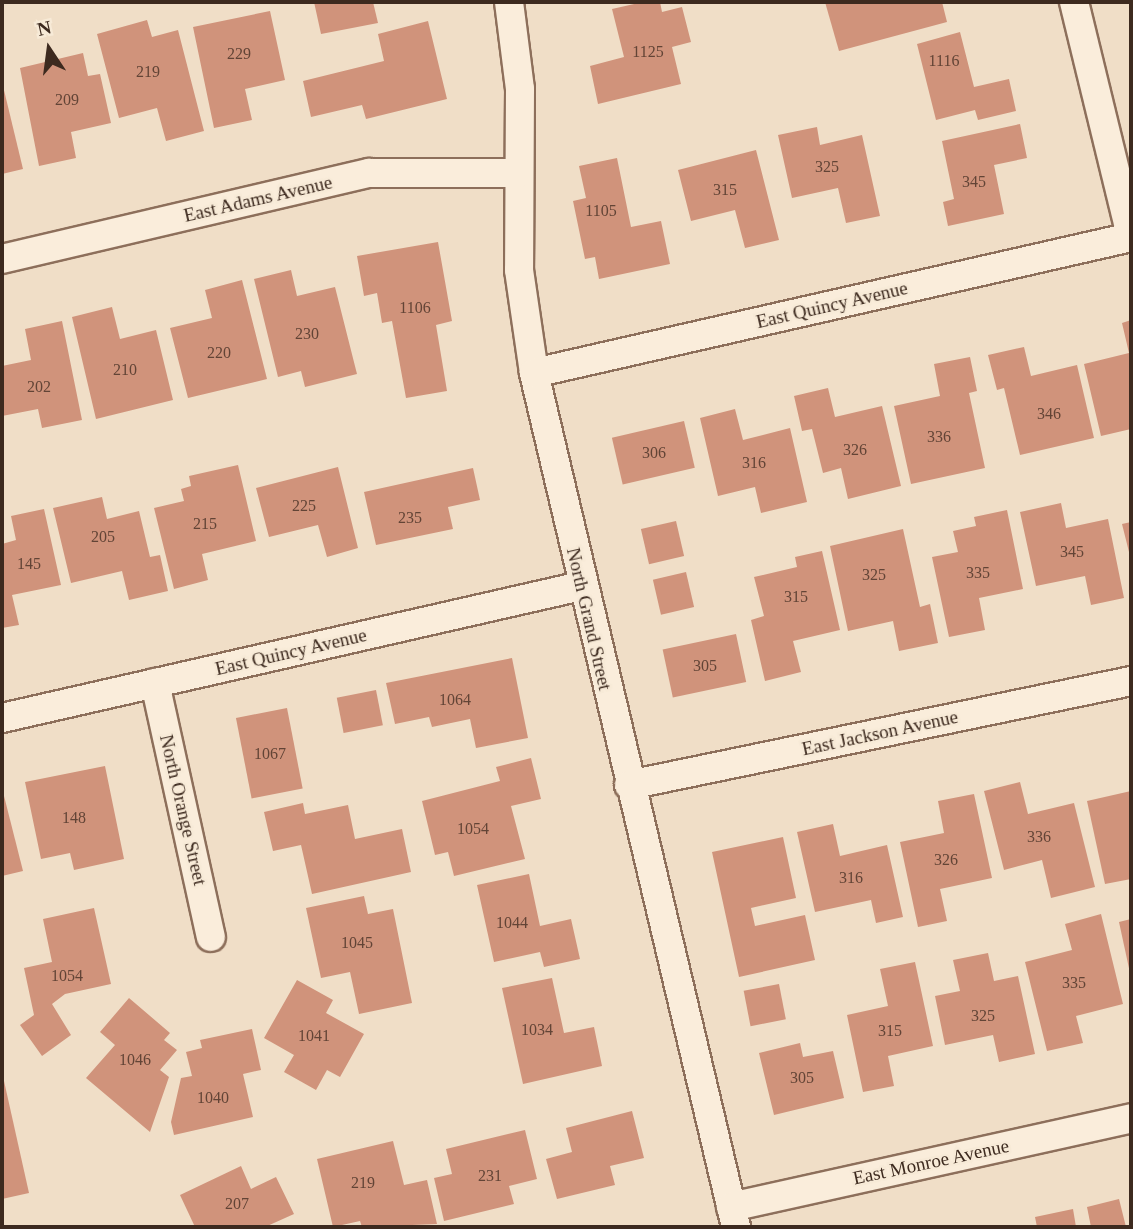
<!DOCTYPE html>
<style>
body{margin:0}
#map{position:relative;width:1133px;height:1229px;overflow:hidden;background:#f0dec7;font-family:Georgia,serif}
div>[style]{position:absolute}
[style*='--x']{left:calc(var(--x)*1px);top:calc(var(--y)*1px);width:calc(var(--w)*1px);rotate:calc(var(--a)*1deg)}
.building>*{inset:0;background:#d0937b;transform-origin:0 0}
.roads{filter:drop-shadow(2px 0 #8d6f5b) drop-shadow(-2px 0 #8d6f5b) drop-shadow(0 2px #8d6f5b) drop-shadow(0 -2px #8d6f5b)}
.street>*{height:28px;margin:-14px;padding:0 14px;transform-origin:14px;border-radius:14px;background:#faeddb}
span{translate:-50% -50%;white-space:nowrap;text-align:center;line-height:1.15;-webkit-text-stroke:5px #f7ead7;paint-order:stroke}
.number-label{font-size:16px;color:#624436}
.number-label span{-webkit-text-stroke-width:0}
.street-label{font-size:19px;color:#3d2a1f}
.frame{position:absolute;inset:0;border:4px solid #3d2a1f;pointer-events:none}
.north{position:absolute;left:14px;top:14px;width:70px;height:70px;-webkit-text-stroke:5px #f7ead7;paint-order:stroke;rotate:347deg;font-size:19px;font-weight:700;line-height:28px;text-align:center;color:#3d2a1f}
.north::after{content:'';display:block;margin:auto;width:24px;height:32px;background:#3d2a1f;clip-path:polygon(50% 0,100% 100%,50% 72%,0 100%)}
</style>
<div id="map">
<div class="building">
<i style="clip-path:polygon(314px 2px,373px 2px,378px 23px,321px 34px)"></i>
<i style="clip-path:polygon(643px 2px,660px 2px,662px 12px,682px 7px,691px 42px,672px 47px,681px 84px,598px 104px,590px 66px,624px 57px,612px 9px)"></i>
<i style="clip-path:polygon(825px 2px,942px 2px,947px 22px,839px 51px)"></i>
<i style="clip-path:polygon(270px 11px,285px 80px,245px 89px,252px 120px,214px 128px,193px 27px)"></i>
<i style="clip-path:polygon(147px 20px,152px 37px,178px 30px,204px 131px,166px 141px,157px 108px,119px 118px,97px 34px)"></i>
<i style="clip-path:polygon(428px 21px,447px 99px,366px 119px,362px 105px,311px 117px,303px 81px,384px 61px,378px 34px)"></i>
<i style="clip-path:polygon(960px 32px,974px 87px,1009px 79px,1016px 111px,978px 120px,975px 110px,936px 120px,917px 44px)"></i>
<i style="clip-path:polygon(83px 53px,88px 76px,100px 74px,111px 123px,71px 132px,76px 158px,39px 166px,20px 68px)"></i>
<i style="clip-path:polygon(3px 86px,23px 169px,2px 174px,2px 87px)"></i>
<i style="clip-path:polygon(1020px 124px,1027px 158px,994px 165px,1004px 214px,948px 226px,943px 202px,954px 199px,942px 141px)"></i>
<i style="clip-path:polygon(817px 127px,820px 145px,862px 135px,880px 216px,846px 223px,838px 188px,792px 198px,778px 135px)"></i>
<i style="clip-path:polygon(756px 150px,779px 240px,745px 248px,735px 210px,691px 221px,678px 170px)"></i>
<i style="clip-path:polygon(617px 158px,631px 227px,661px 221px,670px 264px,599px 279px,595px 257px,585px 259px,573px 201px,586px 198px,579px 166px)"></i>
<i style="clip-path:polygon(438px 242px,452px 321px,436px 325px,447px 391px,406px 398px,392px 321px,382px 323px,377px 293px,364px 296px,357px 256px)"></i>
<i style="clip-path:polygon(291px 270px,297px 296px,335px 287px,357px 374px,305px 387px,301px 371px,278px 377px,254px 279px)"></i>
<i style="clip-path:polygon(242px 280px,267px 379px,188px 398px,170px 328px,212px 318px,205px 290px)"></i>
<i style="clip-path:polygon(112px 307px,120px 339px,156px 330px,173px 400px,96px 419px,72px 317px)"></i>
<i style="clip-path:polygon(1131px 320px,1131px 429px,1101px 436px,1084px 364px,1129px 353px,1122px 323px)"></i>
<i style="clip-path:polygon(62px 321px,82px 420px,42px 428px,38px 409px,2px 416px,2px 366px,31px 360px,25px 329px)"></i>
<i style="clip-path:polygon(1024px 347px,1031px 376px,1077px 365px,1094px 438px,1020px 455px,1004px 388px,997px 390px,988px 355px)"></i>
<i style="clip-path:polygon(970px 357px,977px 391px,969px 393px,985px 468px,911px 484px,894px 406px,940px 396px,934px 364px)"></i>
<i style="clip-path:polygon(828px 388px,835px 417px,882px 406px,901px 486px,848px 499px,841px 468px,823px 473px,812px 429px,802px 431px,794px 396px)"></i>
<i style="clip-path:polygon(735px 409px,743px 440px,790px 428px,807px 502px,761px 513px,755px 487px,718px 496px,700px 418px)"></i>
<i style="left:684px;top:421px;width:48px;height:74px;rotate:77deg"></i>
<i style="clip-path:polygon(238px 465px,256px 541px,202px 554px,208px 580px,174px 589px,154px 508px,184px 501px,181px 489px,191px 486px,189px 476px)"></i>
<i style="clip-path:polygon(338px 467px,358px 548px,327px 557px,318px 525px,269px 537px,256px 488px)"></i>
<i style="clip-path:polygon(473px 468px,480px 500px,448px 507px,453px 529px,376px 545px,364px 492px)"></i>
<i style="clip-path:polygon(102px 497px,107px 519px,139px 511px,150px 557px,160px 555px,168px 591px,129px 600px,122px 571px,71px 583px,53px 508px)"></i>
<i style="clip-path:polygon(1061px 503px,1066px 528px,1108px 519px,1124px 598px,1091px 605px,1085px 576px,1036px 586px,1020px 512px)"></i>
<i style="clip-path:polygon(44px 509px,61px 585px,12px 595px,19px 625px,2px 628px,2px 544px,16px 540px,11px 516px)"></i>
<i style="clip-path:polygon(1007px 510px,1023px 589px,979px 598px,985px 630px,949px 637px,932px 557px,958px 552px,953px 531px,976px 526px,974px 517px)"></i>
<i style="left:676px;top:521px;width:36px;height:36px;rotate:77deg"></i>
<i style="clip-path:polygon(1131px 522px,1131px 556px,1130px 556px,1122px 524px)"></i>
<i style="clip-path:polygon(903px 529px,920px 607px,930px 604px,938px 643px,899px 651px,893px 621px,848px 631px,830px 546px)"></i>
<i style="clip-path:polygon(822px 551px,840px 630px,793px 641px,801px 672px,765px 681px,751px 620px,764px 616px,754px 577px,797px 567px,795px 557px)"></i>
<i style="left:686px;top:572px;width:36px;height:34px;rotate:77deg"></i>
<i style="left:736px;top:634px;width:49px;height:75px;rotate:78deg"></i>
<i style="clip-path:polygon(512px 658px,528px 738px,476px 748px,470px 719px,432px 727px,429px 717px,395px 724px,386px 683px)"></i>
<i style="left:376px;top:690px;width:36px;height:40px;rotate:79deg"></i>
<i style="left:287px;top:708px;width:82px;height:52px;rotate:79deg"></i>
<i style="clip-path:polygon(531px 758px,541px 799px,511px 806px,525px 859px,454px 876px,448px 852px,435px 855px,422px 801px,500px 781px,496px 767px)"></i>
<i style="clip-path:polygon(105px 766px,124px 859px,74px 870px,70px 853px,41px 859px,25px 782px)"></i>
<i style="clip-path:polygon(1020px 782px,1028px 814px,1074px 803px,1095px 887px,1051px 898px,1042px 860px,1004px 870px,984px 791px)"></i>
<i style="clip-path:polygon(2px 788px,23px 871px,2px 876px)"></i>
<i style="clip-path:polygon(1131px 791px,1131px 879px,1105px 884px,1087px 801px)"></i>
<i style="clip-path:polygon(974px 794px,992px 878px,940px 889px,947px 921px,918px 927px,900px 842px,944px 833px,938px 801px)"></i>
<i style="clip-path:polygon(303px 803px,305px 814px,348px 805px,355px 839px,402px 829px,411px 872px,312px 894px,301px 845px,273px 851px,264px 812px)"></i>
<i style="clip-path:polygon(833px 824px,840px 856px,887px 845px,903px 917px,876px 923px,871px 900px,815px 912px,797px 832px)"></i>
<i style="clip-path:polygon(783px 837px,796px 898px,751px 908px,755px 926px,805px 915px,815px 960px,739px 977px,712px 852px)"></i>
<i style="clip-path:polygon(529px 874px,540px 926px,571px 919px,580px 959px,544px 967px,540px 952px,494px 962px,477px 885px)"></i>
<i style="clip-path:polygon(364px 896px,368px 914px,393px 909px,412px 1003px,359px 1014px,350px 972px,321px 978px,306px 908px)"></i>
<i style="clip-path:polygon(94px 908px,111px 984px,65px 994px,52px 1004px,71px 1035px,42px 1056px,20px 1025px,34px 1015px,24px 968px,52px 962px,43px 919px)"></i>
<i style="clip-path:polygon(1101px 914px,1123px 1004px,1076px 1016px,1083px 1043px,1047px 1051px,1025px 962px,1072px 950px,1065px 924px)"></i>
<i style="clip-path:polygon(1131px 919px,1131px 973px,1130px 973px,1119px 922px)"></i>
<i style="clip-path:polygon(988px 953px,994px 981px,1018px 976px,1035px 1054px,999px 1062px,993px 1035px,945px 1045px,935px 996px,960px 991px,953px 960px)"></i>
<i style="clip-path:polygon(915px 962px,933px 1046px,888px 1056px,894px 1086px,863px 1092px,847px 1015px,888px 1006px,880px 969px)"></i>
<i style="clip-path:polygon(552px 978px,564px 1033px,594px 1027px,602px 1066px,523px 1084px,502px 988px)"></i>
<i style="clip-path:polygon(297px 980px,333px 1000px,326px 1013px,364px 1034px,340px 1077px,327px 1070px,316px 1090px,284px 1072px,294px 1055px,264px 1038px)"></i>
<i style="left:779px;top:984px;width:36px;height:36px;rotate:79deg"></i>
<i style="clip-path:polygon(129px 998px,170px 1033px,164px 1040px,177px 1050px,160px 1070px,169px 1077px,150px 1132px,86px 1078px,115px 1045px,100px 1032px)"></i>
<i style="clip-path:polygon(252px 1029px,261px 1070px,243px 1074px,253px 1117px,174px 1135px,171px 1122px,181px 1078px,192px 1076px,186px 1052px,202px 1048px,200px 1040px)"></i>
<i style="clip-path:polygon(800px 1043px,803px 1057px,833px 1051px,844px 1098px,774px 1115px,759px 1053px)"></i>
<i style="clip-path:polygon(2px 1072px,29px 1193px,2px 1199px)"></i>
<i style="clip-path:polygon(632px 1111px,644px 1158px,610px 1166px,615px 1185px,557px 1199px,546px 1159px,572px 1152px,566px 1128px)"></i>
<i style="clip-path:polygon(525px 1130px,537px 1179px,509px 1186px,514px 1204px,444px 1221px,434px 1178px,452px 1174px,446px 1149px)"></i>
<i style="clip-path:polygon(393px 1141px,404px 1185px,427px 1180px,437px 1224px,362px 1227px,360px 1221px,333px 1227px,317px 1159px)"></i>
<i style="clip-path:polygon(241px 1166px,251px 1189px,276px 1177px,294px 1214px,265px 1227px,195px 1227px,180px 1195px)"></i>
<i style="clip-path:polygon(1119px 1199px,1126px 1227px,1091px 1227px,1087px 1207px)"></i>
<i style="clip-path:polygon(1073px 1209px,1076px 1227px,1037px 1227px,1035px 1217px)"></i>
</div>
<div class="roads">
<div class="street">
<i style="--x:509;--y:2;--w:88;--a:82.8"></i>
<i style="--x:520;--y:89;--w:181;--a:90.3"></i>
<i style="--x:519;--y:270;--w:104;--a:81.7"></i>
<i style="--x:534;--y:373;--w:878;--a:76.69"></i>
<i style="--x:1074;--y:2;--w:241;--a:76.3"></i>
<i style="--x:2;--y:259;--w:377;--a:-13.2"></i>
<i style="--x:369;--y:173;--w:150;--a:0"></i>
<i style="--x:534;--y:373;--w:612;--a:-12.83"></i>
<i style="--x:155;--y:683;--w:260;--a:77.6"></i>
<i style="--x:2;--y:718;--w:594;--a:-12.84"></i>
<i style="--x:629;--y:785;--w:513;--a:-11.7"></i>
<i style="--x:731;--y:1207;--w:410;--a:-12.5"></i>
</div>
</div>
<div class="number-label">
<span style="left:648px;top:52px">1125</span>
<span style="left:239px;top:54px">229</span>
<span style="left:944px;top:61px">1116</span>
<span style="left:148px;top:72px">219</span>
<span style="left:67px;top:100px">209</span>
<span style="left:827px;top:167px">325</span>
<span style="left:974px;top:182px">345</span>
<span style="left:725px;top:190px">315</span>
<span style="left:601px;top:211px">1105</span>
<span style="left:415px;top:308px">1106</span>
<span style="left:307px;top:334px">230</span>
<span style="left:219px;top:353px">220</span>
<span style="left:125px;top:370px">210</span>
<span style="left:39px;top:387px">202</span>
<span style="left:1049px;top:414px">346</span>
<span style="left:939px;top:437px">336</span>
<span style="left:855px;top:450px">326</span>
<span style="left:654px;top:453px">306</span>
<span style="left:754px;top:463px">316</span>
<span style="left:304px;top:506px">225</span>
<span style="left:410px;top:518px">235</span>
<span style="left:205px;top:524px">215</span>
<span style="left:103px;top:537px">205</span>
<span style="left:1072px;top:552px">345</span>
<span style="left:29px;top:564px">145</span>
<span style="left:978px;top:573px">335</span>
<span style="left:874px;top:575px">325</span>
<span style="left:796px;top:597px">315</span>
<span style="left:705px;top:666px">305</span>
<span style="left:455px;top:700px">1064</span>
<span style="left:270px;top:754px">1067</span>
<span style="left:74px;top:818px">148</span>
<span style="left:473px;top:829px">1054</span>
<span style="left:1039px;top:837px">336</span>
<span style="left:946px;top:860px">326</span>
<span style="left:851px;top:878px">316</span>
<span style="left:512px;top:923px">1044</span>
<span style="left:357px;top:943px">1045</span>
<span style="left:67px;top:976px">1054</span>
<span style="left:1074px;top:983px">335</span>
<span style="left:983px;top:1016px">325</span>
<span style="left:537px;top:1030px">1034</span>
<span style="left:890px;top:1031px">315</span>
<span style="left:314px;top:1036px">1041</span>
<span style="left:135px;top:1060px">1046</span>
<span style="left:802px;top:1078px">305</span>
<span style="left:213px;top:1098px">1040</span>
<span style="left:490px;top:1176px">231</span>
<span style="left:363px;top:1183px">219</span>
<span style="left:237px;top:1204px">207</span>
</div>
<div class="street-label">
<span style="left:258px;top:199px;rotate:-13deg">East Adams Avenue</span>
<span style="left:832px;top:305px;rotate:-13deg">East Quincy Avenue</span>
<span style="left:589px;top:619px;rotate:77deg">North Grand Street</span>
<span style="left:291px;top:652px;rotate:-13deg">East Quincy Avenue</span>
<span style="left:880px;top:733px;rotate:-12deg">East Jackson Avenue</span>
<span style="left:183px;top:810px;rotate:77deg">North Orange Street</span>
<span style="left:931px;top:1162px;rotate:-12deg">East Monroe Avenue</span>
</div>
<div class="frame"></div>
<div class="north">N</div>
</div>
